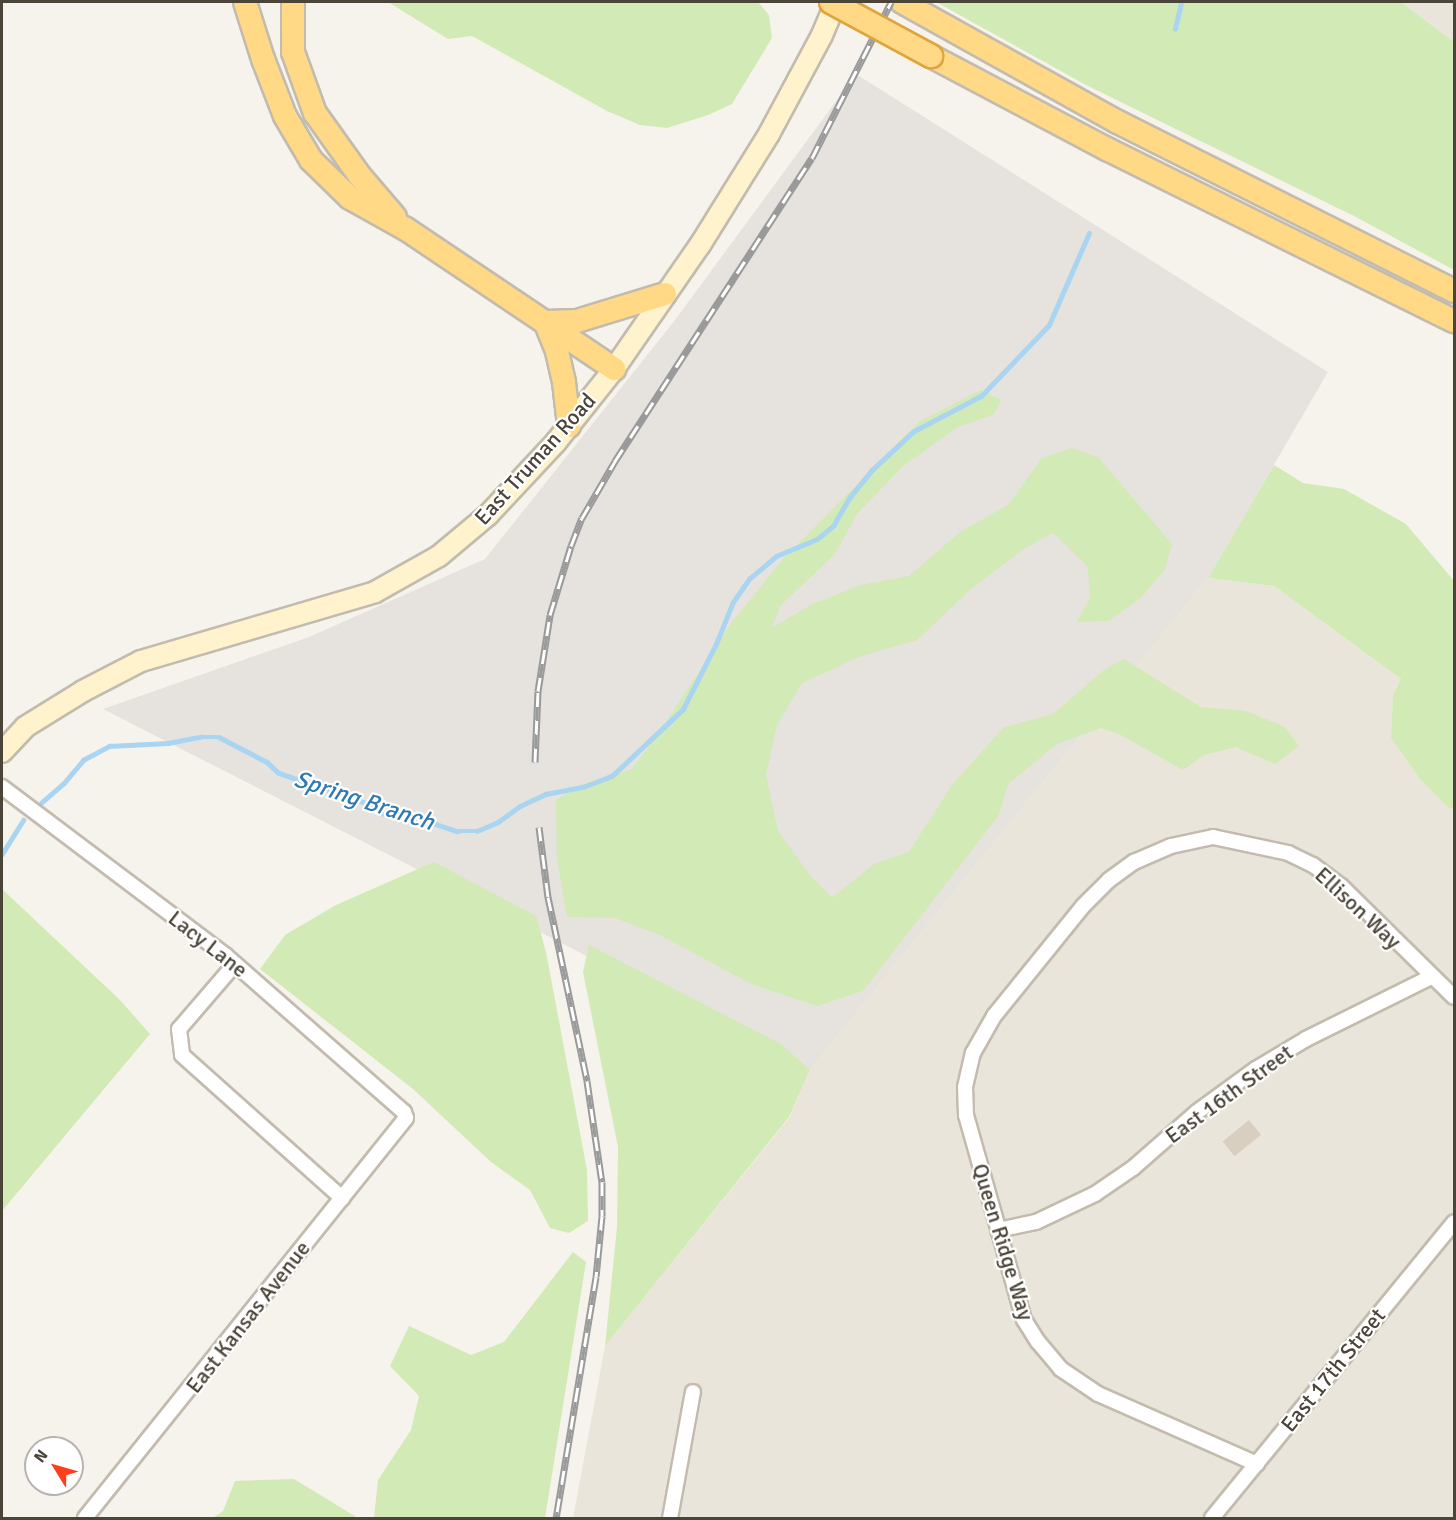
<!DOCTYPE html>
<style>
body{margin:0}
#map{position:relative;width:1456px;height:1520px;overflow:hidden;background:#f6f3ec;font-family:Signika,sans-serif}
div>[style]{position:absolute}
[style*='--x']{left:calc(var(--x)*1px);top:calc(var(--y)*1px);width:calc(var(--w)*1px);rotate:calc(var(--a)*1deg)}
.residential>*{inset:0;background:#eae5da}
.industrial>*{inset:0;background:#e6e2dd}
.green>*{inset:0;background:#d2eab5}
.stream>*{height:4.5px;margin:-2.25px;padding:0 2.25px;transform-origin:2.25px;border-radius:2.25px;background:#a9d4f2}
.building>*{inset:0;background:#d8cfc1;transform-origin:0 0}
.roads{filter:drop-shadow(2px 0 #c2bbae) drop-shadow(-2px 0 #c2bbae) drop-shadow(0 2px #c2bbae) drop-shadow(0 -2px #c2bbae)}
.minor>*{height:14px;margin:-7px;padding:0 7px;transform-origin:7px;border-radius:7px;background:#fff}
.secondary>*{height:20px;margin:-10px;padding:0 10px;transform-origin:10px;border-radius:10px;background:#fff3cd}
.trunk>*{height:22px;margin:-11px;padding:0 11px;transform-origin:11px;border-radius:11px;background:#ffd985}
.rail>*{height:7px;margin-top:-3.5px;transform-origin:0;background:repeating-linear-gradient(90deg,#fff 0 14px,#9a9a9a 0 28px);box-sizing:border-box;border-block:2px solid #9a9a9a}
.bridges{filter:drop-shadow(2px 0 #e0a43c) drop-shadow(-2px 0 #e0a43c) drop-shadow(0 2px #e0a43c) drop-shadow(0 -2px #e0a43c)}
.trunk-bridge>*{height:22px;margin:-11px;padding:0 11px;transform-origin:11px;border-radius:11px;background:#ffd985}
span{translate:-50% -50%;white-space:nowrap;text-align:center;line-height:1.15;-webkit-text-stroke:4.5px #fff;paint-order:stroke}
.street-label{font-size:22px;color:#4b4439}
.water-label{font-size:24px;color:#2e7ab2;font-style:italic}
.frame{position:absolute;inset:0;border:3px solid #4b4439;pointer-events:none}
.north{position:absolute;left:24px;top:1436px;width:60px;height:60px;box-sizing:border-box;background:#fff;border:2px solid #b7b4b0;border-radius:50%;rotate:307deg;font-size:16px;font-weight:700;line-height:24px;text-align:center;color:#4b4439}
.north::after{content:'';display:block;margin:auto;width:21px;height:27px;background:#fc3f1d;clip-path:polygon(50% 0,100% 100%,50% 72%,0 100%)}
</style>
<div id="map">
<div class="residential">
<i style="clip-path:polygon(1401px 2px,1454px 2px,1454px 42px)"></i>
<i style="clip-path:polygon(1208px 578px,1274px 586px,1401px 679px,1393px 695px,1391px 738px,1419px 778px,1449px 808px,1454px 808px,1454px 1518px,573px 1518px,605px 1346px,789px 1118px,810px 1070px)"></i>
</div>
<div class="industrial">
<i style="clip-path:polygon(856px 74px,1328px 372px,1208px 578px,810px 1070px,103px 709px,309px 637px,485px 559px,675px 320px)"></i>
</div>
<div class="green">
<i style="clip-path:polygon(388px 2px,758px 2px,769px 15px,772px 38px,732px 104px,708px 115px,667px 128px,640px 125px,607px 111px,472px 36px,448px 39px)"></i>
<i style="clip-path:polygon(936px 2px,1401px 2px,1454px 42px,1454px 270px,1354px 216px,1086px 85px)"></i>
<i style="clip-path:polygon(981px 390px,1001px 400px,994px 414px,956px 428px,902px 467px,857px 514px,835px 554px,781px 605px,771px 628px,813px 604px,861px 585px,909px 576px,960px 532px,1008px 505px,1042px 458px,1072px 448px,1099px 458px,1172px 544px,1165px 569px,1141px 598px,1108px 621px,1077px 622px,1090px 597px,1088px 567px,1053px 533px,1022px 550px,971px 589px,917px 640px,861px 656px,802px 683px,777px 725px,766px 775px,778px 831px,809px 874px,832px 898px,874px 864px,909px 852px,952px 785px,1003px 728px,1053px 714px,1104px 670px,1124px 659px,1201px 707px,1246px 711px,1285px 727px,1299px 746px,1275px 764px,1236px 747px,1204px 755px,1183px 770px,1119px 734px,1101px 728px,1057px 744px,1008px 784px,999px 815px,863px 991px,817px 1006px,751px 984px,662px 936px,615px 918px,567px 917px,557px 858px,556px 800px,581px 785px,632px 769px,662px 728px,729px 626px,782px 560px,920px 421px)"></i>
<i style="clip-path:polygon(1274px 465px,1303px 483px,1344px 489px,1406px 524px,1454px 581px,1454px 808px,1449px 808px,1419px 778px,1391px 738px,1393px 695px,1401px 679px,1274px 586px,1208px 578px)"></i>
<i style="clip-path:polygon(434px 862px,536px 916px,546px 952px,587px 1170px,588px 1221px,569px 1233px,550px 1228px,530px 1190px,491px 1162px,413px 1089px,260px 969px,285px 935px,336px 905px)"></i>
<i style="clip-path:polygon(2px 889px,120px 1000px,150px 1034px,2px 1211px)"></i>
<i style="clip-path:polygon(589px 945px,781px 1044px,810px 1070px,789px 1117px,605px 1346px,617px 1227px,618px 1147px,583px 972px)"></i>
<i style="clip-path:polygon(573px 1252px,586px 1262px,545px 1518px,374px 1518px,378px 1480px,411px 1430px,419px 1396px,390px 1366px,409px 1326px,471px 1355px,504px 1342px)"></i>
<i style="clip-path:polygon(294px 1479px,358px 1518px,213px 1518px,223px 1511px,235px 1481px)"></i>
</div>
<div class="stream">
<i style="--x:1175;--y:29;--w:28;--a:-77"></i>
<i style="--x:41;--y:803;--w:30;--a:-41"></i>
<i style="--x:64;--y:783;--w:30;--a:-50"></i>
<i style="--x:83;--y:760;--w:30;--a:-28"></i>
<i style="--x:109;--y:746;--w:59;--a:-2.9"></i>
<i style="--x:168;--y:743;--w:33;--a:-11"></i>
<i style="--x:200;--y:737;--w:19;--a:0"></i>
<i style="--x:219;--y:737;--w:54;--a:27.5"></i>
<i style="--x:267;--y:762;--w:16;--a:43"></i>
<i style="--x:279;--y:773;--w:89;--a:19"></i>
<i style="--x:363;--y:802;--w:21;--a:31"></i>
<i style="--x:381;--y:813;--w:43;--a:9.5"></i>
<i style="--x:423;--y:820;--w:36;--a:18"></i>
<i style="--x:457;--y:831;--w:20;--a:0"></i>
<i style="--x:477;--y:831;--w:23;--a:-23"></i>
<i style="--x:498;--y:822;--w:27;--a:-36"></i>
<i style="--x:520;--y:806;--w:29;--a:-25"></i>
<i style="--x:546;--y:794;--w:38;--a:-11"></i>
<i style="--x:583;--y:787;--w:31;--a:-21"></i>
<i style="--x:612;--y:776;--w:98;--a:-43.3"></i>
<i style="--x:683;--y:709;--w:73;--a:-63.1"></i>
<i style="--x:716;--y:644;--w:45;--a:-68"></i>
<i style="--x:733;--y:602;--w:28;--a:-55"></i>
<i style="--x:749;--y:579;--w:35;--a:-40"></i>
<i style="--x:776;--y:556;--w:44;--a:-22.5"></i>
<i style="--x:817;--y:539;--w:21;--a:-39"></i>
<i style="--x:833;--y:526;--w:34;--a:-60"></i>
<i style="--x:850;--y:497;--w:35;--a:-51"></i>
<i style="--x:872;--y:470;--w:57;--a:-42.9"></i>
<i style="--x:914;--y:431;--w:76;--a:-27.6"></i>
<i style="--x:981;--y:396;--w:98;--a:-46.2"></i>
<i style="--x:1049;--y:325;--w:100;--a:-66.5"></i>
<i style="--x:2;--y:854;--w:40;--a:-58"></i>
</div>
<div class="building">
<i style="left:1249px;top:1120px;width:19px;height:34px;rotate:51deg"></i>
</div>
<div class="roads">
<div class="minor">
<i style="--x:2;--y:787;--w:279;--a:37"></i>
<i style="--x:225;--y:955;--w:238;--a:41.3"></i>
<i style="--x:404;--y:1112;--w:6;--a:72"></i>
<i style="--x:406;--y:1118;--w:513;--a:128.75"></i>
<i style="--x:235;--y:964;--w:86;--a:130.7"></i>
<i style="--x:179;--y:1029;--w:26;--a:83"></i>
<i style="--x:182;--y:1055;--w:215;--a:41.8"></i>
<i style="--x:998;--y:1230;--w:39;--a:-12"></i>
<i style="--x:1036;--y:1222;--w:65;--a:-25.4"></i>
<i style="--x:1095;--y:1194;--w:46;--a:-34.4"></i>
<i style="--x:1133;--y:1168;--w:85;--a:-41.2"></i>
<i style="--x:1197;--y:1112;--w:73;--a:-36.1"></i>
<i style="--x:1256;--y:1069;--w:58;--a:-31"></i>
<i style="--x:1306;--y:1039;--w:140;--a:-26.4"></i>
<i style="--x:1257;--y:1464;--w:174;--a:-156.2"></i>
<i style="--x:1098;--y:1394;--w:45;--a:-146"></i>
<i style="--x:1061;--y:1369;--w:35;--a:-130"></i>
<i style="--x:1038;--y:1342;--w:26;--a:-122"></i>
<i style="--x:1024;--y:1320;--w:213;--a:-105.8"></i>
<i style="--x:966;--y:1115;--w:28;--a:-92"></i>
<i style="--x:965;--y:1087;--w:35;--a:-77"></i>
<i style="--x:973;--y:1053;--w:43;--a:-60.4"></i>
<i style="--x:994;--y:1016;--w:141;--a:-51"></i>
<i style="--x:1083;--y:906;--w:37;--a:-45"></i>
<i style="--x:1109;--y:880;--w:31;--a:-36"></i>
<i style="--x:1134;--y:862;--w:40;--a:-23.4"></i>
<i style="--x:1171;--y:846;--w:43;--a:-12.1"></i>
<i style="--x:1213;--y:837;--w:77;--a:12"></i>
<i style="--x:1288;--y:853;--w:28;--a:26"></i>
<i style="--x:1313;--y:865;--w:35;--a:37"></i>
<i style="--x:1341;--y:886;--w:158;--a:44.5"></i>
<i style="--x:670;--y:1518;--w:128;--a:-79.7"></i>
<i style="--x:1212;--y:1518;--w:382;--a:-50.7"></i>
</div>
<div class="secondary">
<i style="--x:2;--y:752;--w:34;--a:-47"></i>
<i style="--x:25;--y:727;--w:68;--a:-31.8"></i>
<i style="--x:83;--y:691;--w:65;--a:-27.3"></i>
<i style="--x:141;--y:661;--w:244;--a:-16.4"></i>
<i style="--x:375;--y:592;--w:73;--a:-29.4"></i>
<i style="--x:439;--y:556;--w:64;--a:-39.9"></i>
<i style="--x:488;--y:515;--w:100;--a:-47"></i>
<i style="--x:556;--y:442;--w:93;--a:-51.5"></i>
<i style="--x:614;--y:369;--w:151;--a:-55.3"></i>
<i style="--x:700;--y:245;--w:131;--a:-58.1"></i>
<i style="--x:769;--y:134;--w:112;--a:-61.8"></i>
<i style="--x:822;--y:35;--w:36;--a:-67"></i>
</div>
<div class="trunk">
<i style="--x:245;--y:2;--w:60;--a:72.5"></i>
<i style="--x:263;--y:59;--w:61;--a:68.9"></i>
<i style="--x:285;--y:116;--w:51;--a:59.4"></i>
<i style="--x:311;--y:160;--w:54;--a:44.3"></i>
<i style="--x:350;--y:198;--w:64;--a:29"></i>
<i style="--x:406;--y:229;--w:251;--a:33.9"></i>
<i style="--x:293;--y:2;--w:50;--a:90"></i>
<i style="--x:293;--y:52;--w:65;--a:70.2"></i>
<i style="--x:315;--y:113;--w:76;--a:54.6"></i>
<i style="--x:359;--y:175;--w:55;--a:49.4"></i>
<i style="--x:902;--y:2;--w:247;--a:29.1"></i>
<i style="--x:1118;--y:122;--w:376;--a:26.7"></i>
<i style="--x:931;--y:56;--w:199;--a:27.9"></i>
<i style="--x:1107;--y:149;--w:387;--a:26.4"></i>
<i style="--x:569;--y:426;--w:44;--a:-96.5"></i>
<i style="--x:564;--y:382;--w:32;--a:-103"></i>
<i style="--x:557;--y:351;--w:31;--a:-112"></i>
<i style="--x:545;--y:322;--w:32;--a:-2"></i>
<i style="--x:577;--y:321;--w:92;--a:-17.1"></i>
</div>
</div>
<div class="rail">
<i style="--x:535;--y:762;--w:71;--a:-87.6"></i>
<i style="--x:538;--y:691;--w:77;--a:-81"></i>
<i style="--x:550;--y:615;--w:72;--a:-73.1"></i>
<i style="--x:571;--y:546;--w:30;--a:-69"></i>
<i style="--x:582;--y:518;--w:66;--a:-59.9"></i>
<i style="--x:615;--y:461;--w:361;--a:-57"></i>
<i style="--x:812;--y:158;--w:175;--a:-63.1"></i>
<i style="--x:539;--y:827;--w:71;--a:82.7"></i>
<i style="--x:548;--y:897;--w:188;--a:78"></i>
<i style="--x:587;--y:1081;--w:102;--a:81.6"></i>
<i style="--x:602;--y:1182;--w:34;--a:90"></i>
<i style="--x:602;--y:1216;--w:61;--a:95.6"></i>
<i style="--x:596;--y:1277;--w:244;--a:99.4"></i>
</div>
<div class="bridges">
<div class="trunk-bridge">
<i style="--x:831;--y:2;--w:114;--a:28.4"></i>
</div>
</div>
<div class="street-label">
<span style="left:535px;top:459px;rotate:-48deg">East Truman Road</span>
<span style="left:1358px;top:908px;rotate:43deg">Ellison Way</span>
<span style="left:208px;top:944px;rotate:38deg">Lacy Lane</span>
<span style="left:1229px;top:1094px;rotate:-36deg">East 16th Street</span>
<span style="left:1003px;top:1242px;rotate:73deg">Queen Ridge Way</span>
<span style="left:248px;top:1317px;rotate:-52deg">East Kansas Avenue</span>
<span style="left:1333px;top:1370px;rotate:-51deg">East 17th Street</span>
</div>
<div class="water-label">
<span style="left:364px;top:801px;rotate:18deg">Spring Branch</span>
</div>
<div class="frame"></div>
<div class="north">N</div>
</div>
